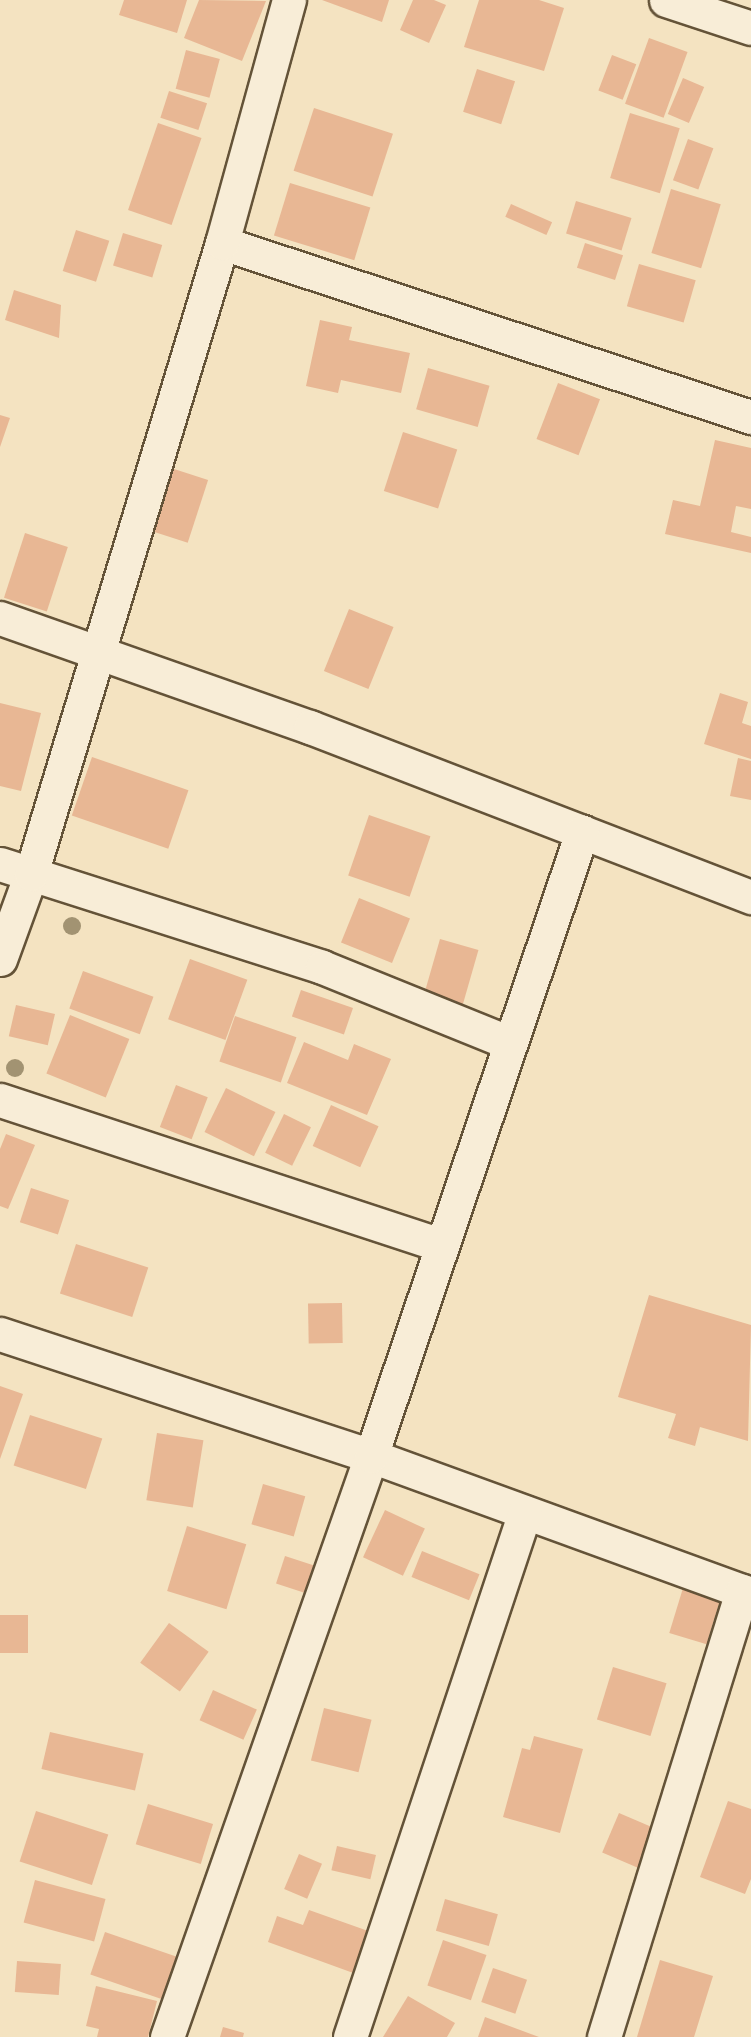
<!DOCTYPE html>
<style>
body{margin:0}
#map{position:relative;width:751px;height:2037px;overflow:hidden;background:#f4e3c1;font-family:Cardo,serif}
div>[style]{position:absolute}
[style*='--x']{left:calc(var(--x)*1px);top:calc(var(--y)*1px);width:calc(var(--w)*1px);rotate:calc(var(--a)*1deg)}
.building>*{inset:0;background:#e8b794;transform-origin:0 0}
.roads{filter:drop-shadow(2px 0 #645338) drop-shadow(-2px 0 #645338) drop-shadow(0 2px #645338) drop-shadow(0 -2px #645338)}
.minor>*{height:33px;margin:-16.5px;padding:0 16.5px;transform-origin:16.5px;border-radius:16.5px;background:#f8edd7}
.trees>*{width:18px;height:18px;margin:-9px;border-radius:50%;background:#a29372}
span{translate:-50% -50%;white-space:nowrap;text-align:center;line-height:1.15;-webkit-text-stroke:5px #f8edd7;paint-order:stroke}
</style>
<div id="map">
<div class="building">
<i style="clip-path:polygon(124px 0,187px 0,177px 33px,119px 15px)"></i>
<i style="clip-path:polygon(199px 0,266px 1px,242px 61px,184px 38px)"></i>
<i style="clip-path:polygon(322px 0,389px 0,382px 22px)"></i>
<i style="clip-path:polygon(413px 0,434px 0,446px 5px,429px 43px,400px 30px)"></i>
<i style="clip-path:polygon(479px 0,539px 0,564px 8px,544px 71px,464px 47px)"></i>
<i style="left:649px;top:38px;width:41px;height:70px;rotate:20deg"></i>
<i style="left:186px;top:50px;width:35px;height:40px;rotate:15deg"></i>
<i style="left:612px;top:55px;width:26px;height:38px;rotate:21deg"></i>
<i style="left:477px;top:69px;width:40px;height:45px;rotate:18deg"></i>
<i style="left:683px;top:78px;width:23px;height:39px;rotate:23deg"></i>
<i style="left:169px;top:91px;width:40px;height:28px;rotate:18deg"></i>
<i style="left:314px;top:108px;width:83px;height:66px;rotate:18deg"></i>
<i style="left:630px;top:113px;width:52px;height:68px;rotate:17deg"></i>
<i style="left:158px;top:123px;width:46px;height:92px;rotate:19deg"></i>
<i style="left:688px;top:139px;width:27px;height:44px;rotate:20deg"></i>
<i style="left:290px;top:183px;width:84px;height:55px;rotate:17deg"></i>
<i style="left:671px;top:189px;width:52px;height:67px;rotate:17deg"></i>
<i style="left:576px;top:201px;width:58px;height:34px;rotate:17deg"></i>
<i style="left:511px;top:204px;width:45px;height:14px;rotate:24deg"></i>
<i style="left:76px;top:230px;width:35px;height:43px;rotate:18deg"></i>
<i style="left:123px;top:233px;width:41px;height:34px;rotate:17deg"></i>
<i style="left:585px;top:243px;width:40px;height:26px;rotate:18deg"></i>
<i style="left:639px;top:264px;width:59px;height:44px;rotate:16deg"></i>
<i style="clip-path:polygon(14px 290px,61px 305px,59px 338px,5px 320px)"></i>
<i style="clip-path:polygon(320px 320px,352px 327px,349px 340px,410px 353px,401px 393px,341px 380px,338px 393px,306px 386px)"></i>
<i style="left:428px;top:368px;width:64px;height:43px;rotate:16deg"></i>
<i style="left:558px;top:383px;width:45px;height:60px;rotate:21deg"></i>
<i style="clip-path:polygon(0 415px,10px 418px,0 447px)"></i>
<i style="left:403px;top:432px;width:57px;height:62px;rotate:18deg"></i>
<i style="clip-path:polygon(715px 440px,751px 448px,751px 509px,736px 506px,731px 532px,751px 537px,751px 553px,665px 534px,673px 500px,700px 506px)"></i>
<i style="left:171px;top:468px;width:39px;height:66px;rotate:18deg"></i>
<i style="left:25px;top:533px;width:45px;height:68px;rotate:18deg"></i>
<i style="left:349px;top:609px;width:48px;height:67px;rotate:22deg"></i>
<i style="clip-path:polygon(720px 693px,748px 702px,742px 723px,751px 726px,751px 759px,704px 744px)"></i>
<i style="clip-path:polygon(0 703px,41px 713px,21px 791px,0 786px)"></i>
<i style="left:92px;top:757px;width:102px;height:62px;rotate:19deg"></i>
<i style="clip-path:polygon(738px 758px,751px 761px,751px 800px,730px 796px)"></i>
<i style="left:369px;top:815px;width:65px;height:64px;rotate:19deg"></i>
<i style="left:359px;top:898px;width:55px;height:48px;rotate:22deg"></i>
<i style="left:440px;top:939px;width:40px;height:57px;rotate:16deg"></i>
<i style="left:190px;top:959px;width:61px;height:64px;rotate:20deg"></i>
<i style="left:83px;top:971px;width:75px;height:40px;rotate:20deg"></i>
<i style="left:301px;top:990px;width:55px;height:28px;rotate:19deg"></i>
<i style="left:16px;top:1005px;width:40px;height:32px;rotate:13deg"></i>
<i style="left:70px;top:1015px;width:64px;height:63px;rotate:22deg"></i>
<i style="left:235px;top:1016px;width:65px;height:48px;rotate:19deg"></i>
<i style="clip-path:polygon(304px 1042px,348px 1060px,354px 1044px,391px 1059px,367px 1115px,287px 1083px)"></i>
<i style="left:176px;top:1085px;width:34px;height:45px;rotate:21deg"></i>
<i style="left:226px;top:1088px;width:55px;height:49px;rotate:26deg"></i>
<i style="left:331px;top:1105px;width:52px;height:45px;rotate:24deg"></i>
<i style="left:284px;top:1114px;width:30px;height:43px;rotate:26deg"></i>
<i style="clip-path:polygon(6px 1134px,35px 1145px,8px 1209px,0 1206px,0 1149px)"></i>
<i style="left:31px;top:1188px;width:40px;height:36px;rotate:18deg"></i>
<i style="left:76px;top:1244px;width:76px;height:52px;rotate:18deg"></i>
<i style="clip-path:polygon(649px 1295px,751px 1325px,748px 1441px,700px 1427px,695px 1446px,668px 1438px,676px 1414px,618px 1397px)"></i>
<i style="left:342px;top:1303px;width:40px;height:34px;rotate:89deg"></i>
<i style="clip-path:polygon(0 1386px,23px 1394px,0 1459px)"></i>
<i style="left:30px;top:1415px;width:76px;height:53px;rotate:18deg"></i>
<i style="left:157px;top:1433px;width:47px;height:68px;rotate:9deg"></i>
<i style="left:263px;top:1484px;width:44px;height:42px;rotate:16deg"></i>
<i style="left:385px;top:1510px;width:44px;height:52px;rotate:25deg"></i>
<i style="left:187px;top:1526px;width:62px;height:68px;rotate:17deg"></i>
<i style="left:422px;top:1551px;width:62px;height:28px;rotate:22deg"></i>
<i style="left:285px;top:1556px;width:33px;height:29px;rotate:18deg"></i>
<i style="left:683px;top:1588px;width:39px;height:47px;rotate:17deg"></i>
<i style="left:0;top:1615px;width:28px;height:38px"></i>
<i style="left:169px;top:1623px;width:49px;height:49px;rotate:36deg"></i>
<i style="left:613px;top:1667px;width:56px;height:55px;rotate:17deg"></i>
<i style="left:213px;top:1690px;width:48px;height:33px;rotate:24deg"></i>
<i style="left:324px;top:1708px;width:49px;height:54px;rotate:14deg"></i>
<i style="left:50px;top:1732px;width:96px;height:38px;rotate:13deg"></i>
<i style="clip-path:polygon(534px 1736px,583px 1749px,560px 1833px,503px 1817px,522px 1748px,530px 1750px)"></i>
<i style="clip-path:polygon(728px 1801px,751px 1809px,751px 1879px,745px 1894px,700px 1877px)"></i>
<i style="left:148px;top:1804px;width:68px;height:42px;rotate:17deg"></i>
<i style="left:36px;top:1811px;width:76px;height:53px;rotate:18deg"></i>
<i style="left:619px;top:1813px;width:40px;height:43px;rotate:23deg"></i>
<i style="left:337px;top:1846px;width:40px;height:25px;rotate:13deg"></i>
<i style="left:299px;top:1854px;width:25px;height:38px;rotate:23deg"></i>
<i style="left:35px;top:1880px;width:73px;height:44px;rotate:15deg"></i>
<i style="left:445px;top:1899px;width:55px;height:33px;rotate:16deg"></i>
<i style="clip-path:polygon(309px 1910px,371px 1932px,356px 1974px,268px 1942px,277px 1916px,303px 1925px)"></i>
<i style="left:105px;top:1932px;width:79px;height:45px;rotate:19deg"></i>
<i style="left:443px;top:1940px;width:46px;height:48px;rotate:19deg"></i>
<i style="clip-path:polygon(660px 1960px,713px 1976px,694px 2037px,637px 2037px)"></i>
<i style="left:17px;top:1961px;width:44px;height:31px;rotate:4deg"></i>
<i style="left:493px;top:1968px;width:36px;height:36px;rotate:19deg"></i>
<i style="clip-path:polygon(96px 1986px,157px 2001px,148px 2037px,97px 2037px,99px 2029px,86px 2026px)"></i>
<i style="clip-path:polygon(408px 1996px,455px 2023px,447px 2037px,383px 2037px)"></i>
<i style="clip-path:polygon(485px 2017px,539px 2037px,478px 2037px)"></i>
<i style="clip-path:polygon(223px 2027px,244px 2033px,243px 2037px,220px 2037px)"></i>
</div>
<div class="roads">
<div class="minor">
<i style="--x:666;--y:0;--w:89;--a:18.2"></i>
<i style="--x:222;--y:243;--w:557;--a:18.21"></i>
<i style="--x:0;--y:618;--w:329;--a:19.4"></i>
<i style="--x:310;--y:727;--w:473;--a:21.1"></i>
<i style="--x:0;--y:864;--w:338;--a:17.7"></i>
<i style="--x:322;--y:967;--w:201;--a:22"></i>
<i style="--x:0;--y:959;--w:90;--a:-70"></i>
<i style="--x:31;--y:874;--w:659;--a:-73.16"></i>
<i style="--x:222;--y:243;--w:252;--a:-74.6"></i>
<i style="--x:0;--y:1100;--w:464;--a:18.2"></i>
<i style="--x:0;--y:1334;--w:391;--a:18.2"></i>
<i style="--x:371;--y:1456;--w:404;--a:20"></i>
<i style="--x:167;--y:2037;--w:616;--a:-70.65"></i>
<i style="--x:371;--y:1456;--w:659;--a:-71.32"></i>
<i style="--x:350;--y:2037;--w:553;--a:-71.57"></i>
<i style="--x:604;--y:2037;--w:467;--a:-72.8"></i>
</div>
</div>
<div class="trees">
<i style="left:72px;top:926px"></i>
<i style="left:15px;top:1068px"></i>
</div>
</div>
